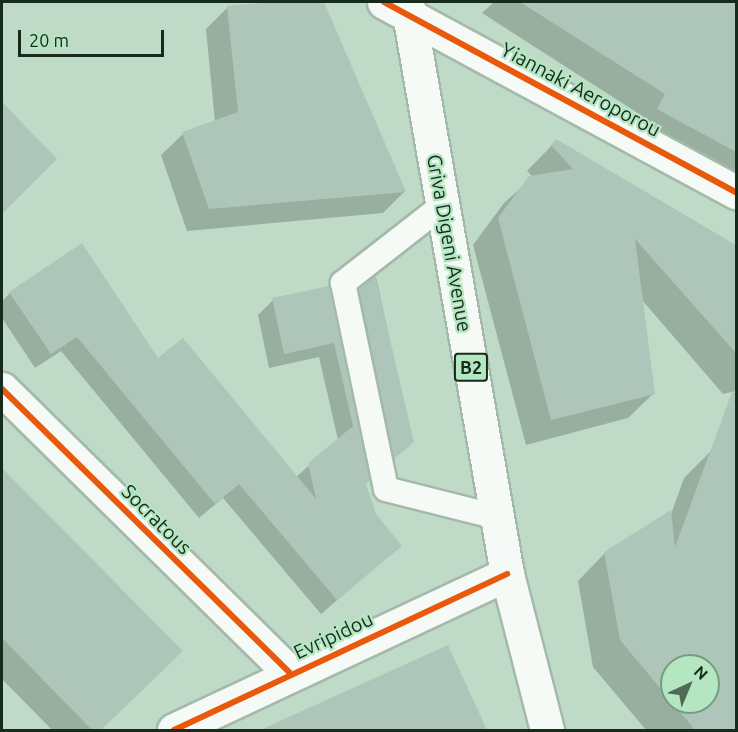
<!DOCTYPE html>
<style>
body{margin:0}
#map{position:relative;width:738px;height:732px;overflow:hidden;background:#bfdbc7;font-family:Ubuntu,sans-serif}
div>[style]{position:absolute}
[style*='--x']{left:calc(var(--x)*1px);top:calc(var(--y)*1px);width:calc(var(--w)*1px);rotate:calc(var(--a)*1deg)}
.shadow>*{inset:0;background:#0003}
.building>*{inset:0;background:#adc6b9}
.roads{filter:drop-shadow(2px 0 #a4b9aa) drop-shadow(-2px 0 #a4b9aa) drop-shadow(0 2px #a4b9aa) drop-shadow(0 -2px #a4b9aa)}
.lane>*{height:24px;margin:-12px;padding:0 12px;transform-origin:12px;border-radius:12px;background:#f5faf7}
.street>*{height:33px;margin:-16.5px;padding:0 16.5px;transform-origin:16.5px;border-radius:16.5px;background:#f5faf7}
.primary>*{height:33px;margin:-16.5px;padding:0 16.5px;transform-origin:16.5px;border-radius:16.5px;background:#f5faf7}
.cycleway>*{height:6px;margin:-3px;padding:0 3px;transform-origin:3px;border-radius:3px;background:#e8590c}
span{translate:-50% -50%;white-space:nowrap;text-align:center;line-height:1.15;-webkit-text-stroke:4.5px #b4e6c2;paint-order:stroke}
.shield-label span{padding:2px 4px;background:#b4e6c2;border:2px solid;border-radius:4px;-webkit-text-stroke-width:0}
.shield-label{font-size:18px;color:#172b1d;font-weight:700}
.street-label{font-size:20px;color:#172b1d}
.frame{position:absolute;inset:0;border:3px solid #172b1d;pointer-events:none}
.north{position:absolute;left:660px;top:654px;width:60px;height:60px;box-sizing:border-box;background:#b4e6c2;border:2px solid #759b80;border-radius:50%;rotate:44deg;font-size:16px;font-weight:700;line-height:24px;text-align:center;color:#172b1d}
.north::after{content:'';display:block;margin:auto;width:21px;height:27px;background:#526958;clip-path:polygon(50% 0,100% 100%,50% 72%,0 100%)}
.scale{position:absolute;left:18px;top:30px;width:146px;height:27px;box-sizing:border-box;border:3px solid #172b1d;border-top:0;padding-left:8px;font-size:18px;line-height:21px;white-space:nowrap;color:#172b1d;-webkit-text-stroke:4px #b4e6c2;paint-order:stroke}
</style>
<div id="map">
<div class="shadow">
<i style="clip-path:polygon(285px 2px,322px 2px,404px 192px,383px 213px,187px 231px,161px 155px,183px 134px,215px 122px,206px 29px,228px 7px)"></i>
<i style="clip-path:polygon(494px 2px,736px 2px,736px 186px,636px 132px,644px 117px,482px 13px)"></i>
<i style="clip-path:polygon(2px 104px,55px 159px,2px 212px)"></i>
<i style="clip-path:polygon(557px 140px,736px 249px,736px 391px,723px 394px,642px 300px,654px 393px,628px 418px,526px 445px,473px 245px,504px 203px,533px 177px,527px 171px)"></i>
<i style="clip-path:polygon(376px 277px,412px 441px,386px 465px,351px 299px)"></i>
<i style="clip-path:polygon(328px 288px,364px 484px,374px 515px,400px 546px,321px 614px,223px 498px,199px 518px,61px 351px,35px 368px,2px 318px,2px 301px,10px 293px,158px 360px,296px 477px,338px 440px,319px 357px,269px 368px,258px 315px,273px 300px)"></i>
<i style="clip-path:polygon(evenodd,736px 435px,736px 730px,646px 730px,593px 667px,578px 581px,605px 553px,670px 517px,684px 478px,712px 450px,736px 435px,672px 666px,708px 666px,708px 702px,672px 702px,672px 666px)"></i>
<i style="clip-path:polygon(2px 470px,180px 651px,100px 730px,52px 730px,2px 679px)"></i>
<i style="clip-path:polygon(447px 647px,485px 730px,264px 730px)"></i>
</div>
<div class="building">
<i style="clip-path:polygon(270px 2px,324px 2px,406px 192px,209px 209px,182px 132px,238px 112px,227px 6px)"></i>
<i style="clip-path:polygon(520px 2px,736px 2px,736px 152px,657px 109px,665px 94px)"></i>
<i style="clip-path:polygon(2px 102px,57px 159px,2px 214px)"></i>
<i style="clip-path:polygon(556px 139px,736px 245px,736px 353px,635px 239px,655px 394px,551px 420px,498px 218px,529px 176px,573px 169px,551px 145px)"></i>
<i style="clip-path:polygon(82px 243px,158px 358px,183px 338px,316px 499px,308px 463px,353px 426px,334px 343px,284px 354px,272px 298px,329px 286px,370px 481px,366px 484px,376px 514px,402px 546px,337px 600px,239px 484px,215px 504px,77px 337px,51px 354px,9px 292px)"></i>
<i style="clip-path:polygon(375px 276px,414px 442px,394px 459px,359px 289px)"></i>
<i style="clip-path:polygon(evenodd,732px 392px,736px 393px,736px 730px,695px 730px,620px 640px,604px 552px,671px 510px,675px 547px,732px 392px,672px 666px,708px 666px,708px 702px,672px 702px,672px 666px)"></i>
<i style="clip-path:polygon(2px 468px,183px 651px,101px 730px,92px 730px,2px 638px)"></i>
<i style="clip-path:polygon(448px 645px,487px 730px,260px 730px)"></i>
</div>
<div class="roads">
<div class="lane">
<i style="--x:443;--y:205;--w:127;--a:142"></i>
<i style="--x:343;--y:283;--w:210;--a:78.2"></i>
<i style="--x:386;--y:489;--w:106;--a:14.2"></i>
</div>
<div class="street">
<i style="--x:384;--y:2;--w:400;--a:28.4"></i>
<i style="--x:2;--y:389;--w:404;--a:44.6"></i>
<i style="--x:174;--y:730;--w:368;--a:-25.1"></i>
</div>
<div class="primary">
<i style="--x:407;--y:2;--w:581;--a:80.08"></i>
<i style="--x:507;--y:574;--w:161;--a:75.6"></i>
</div>
</div>
<div class="cycleway">
<i style="--x:384;--y:2;--w:400;--a:28.4"></i>
<i style="--x:2;--y:389;--w:404;--a:44.6"></i>
<i style="--x:174;--y:730;--w:368;--a:-25.1"></i>
</div>
<div class="shield-label">
<span style="left:471px;top:367px">B2</span>
</div>
<div class="street-label">
<span style="left:581px;top:89px;rotate:28deg">Yiannaki Aeroporou</span>
<span style="left:450px;top:243px;rotate:80deg">Griva Digeni Avenue</span>
<span style="left:157px;top:519px;rotate:45deg">Socratous</span>
<span style="left:333px;top:635px;rotate:-25deg">Evripidou</span>
</div>
<div class="frame"></div>
<div class="north">N</div>
<div class="scale">20 m</div>
</div>
